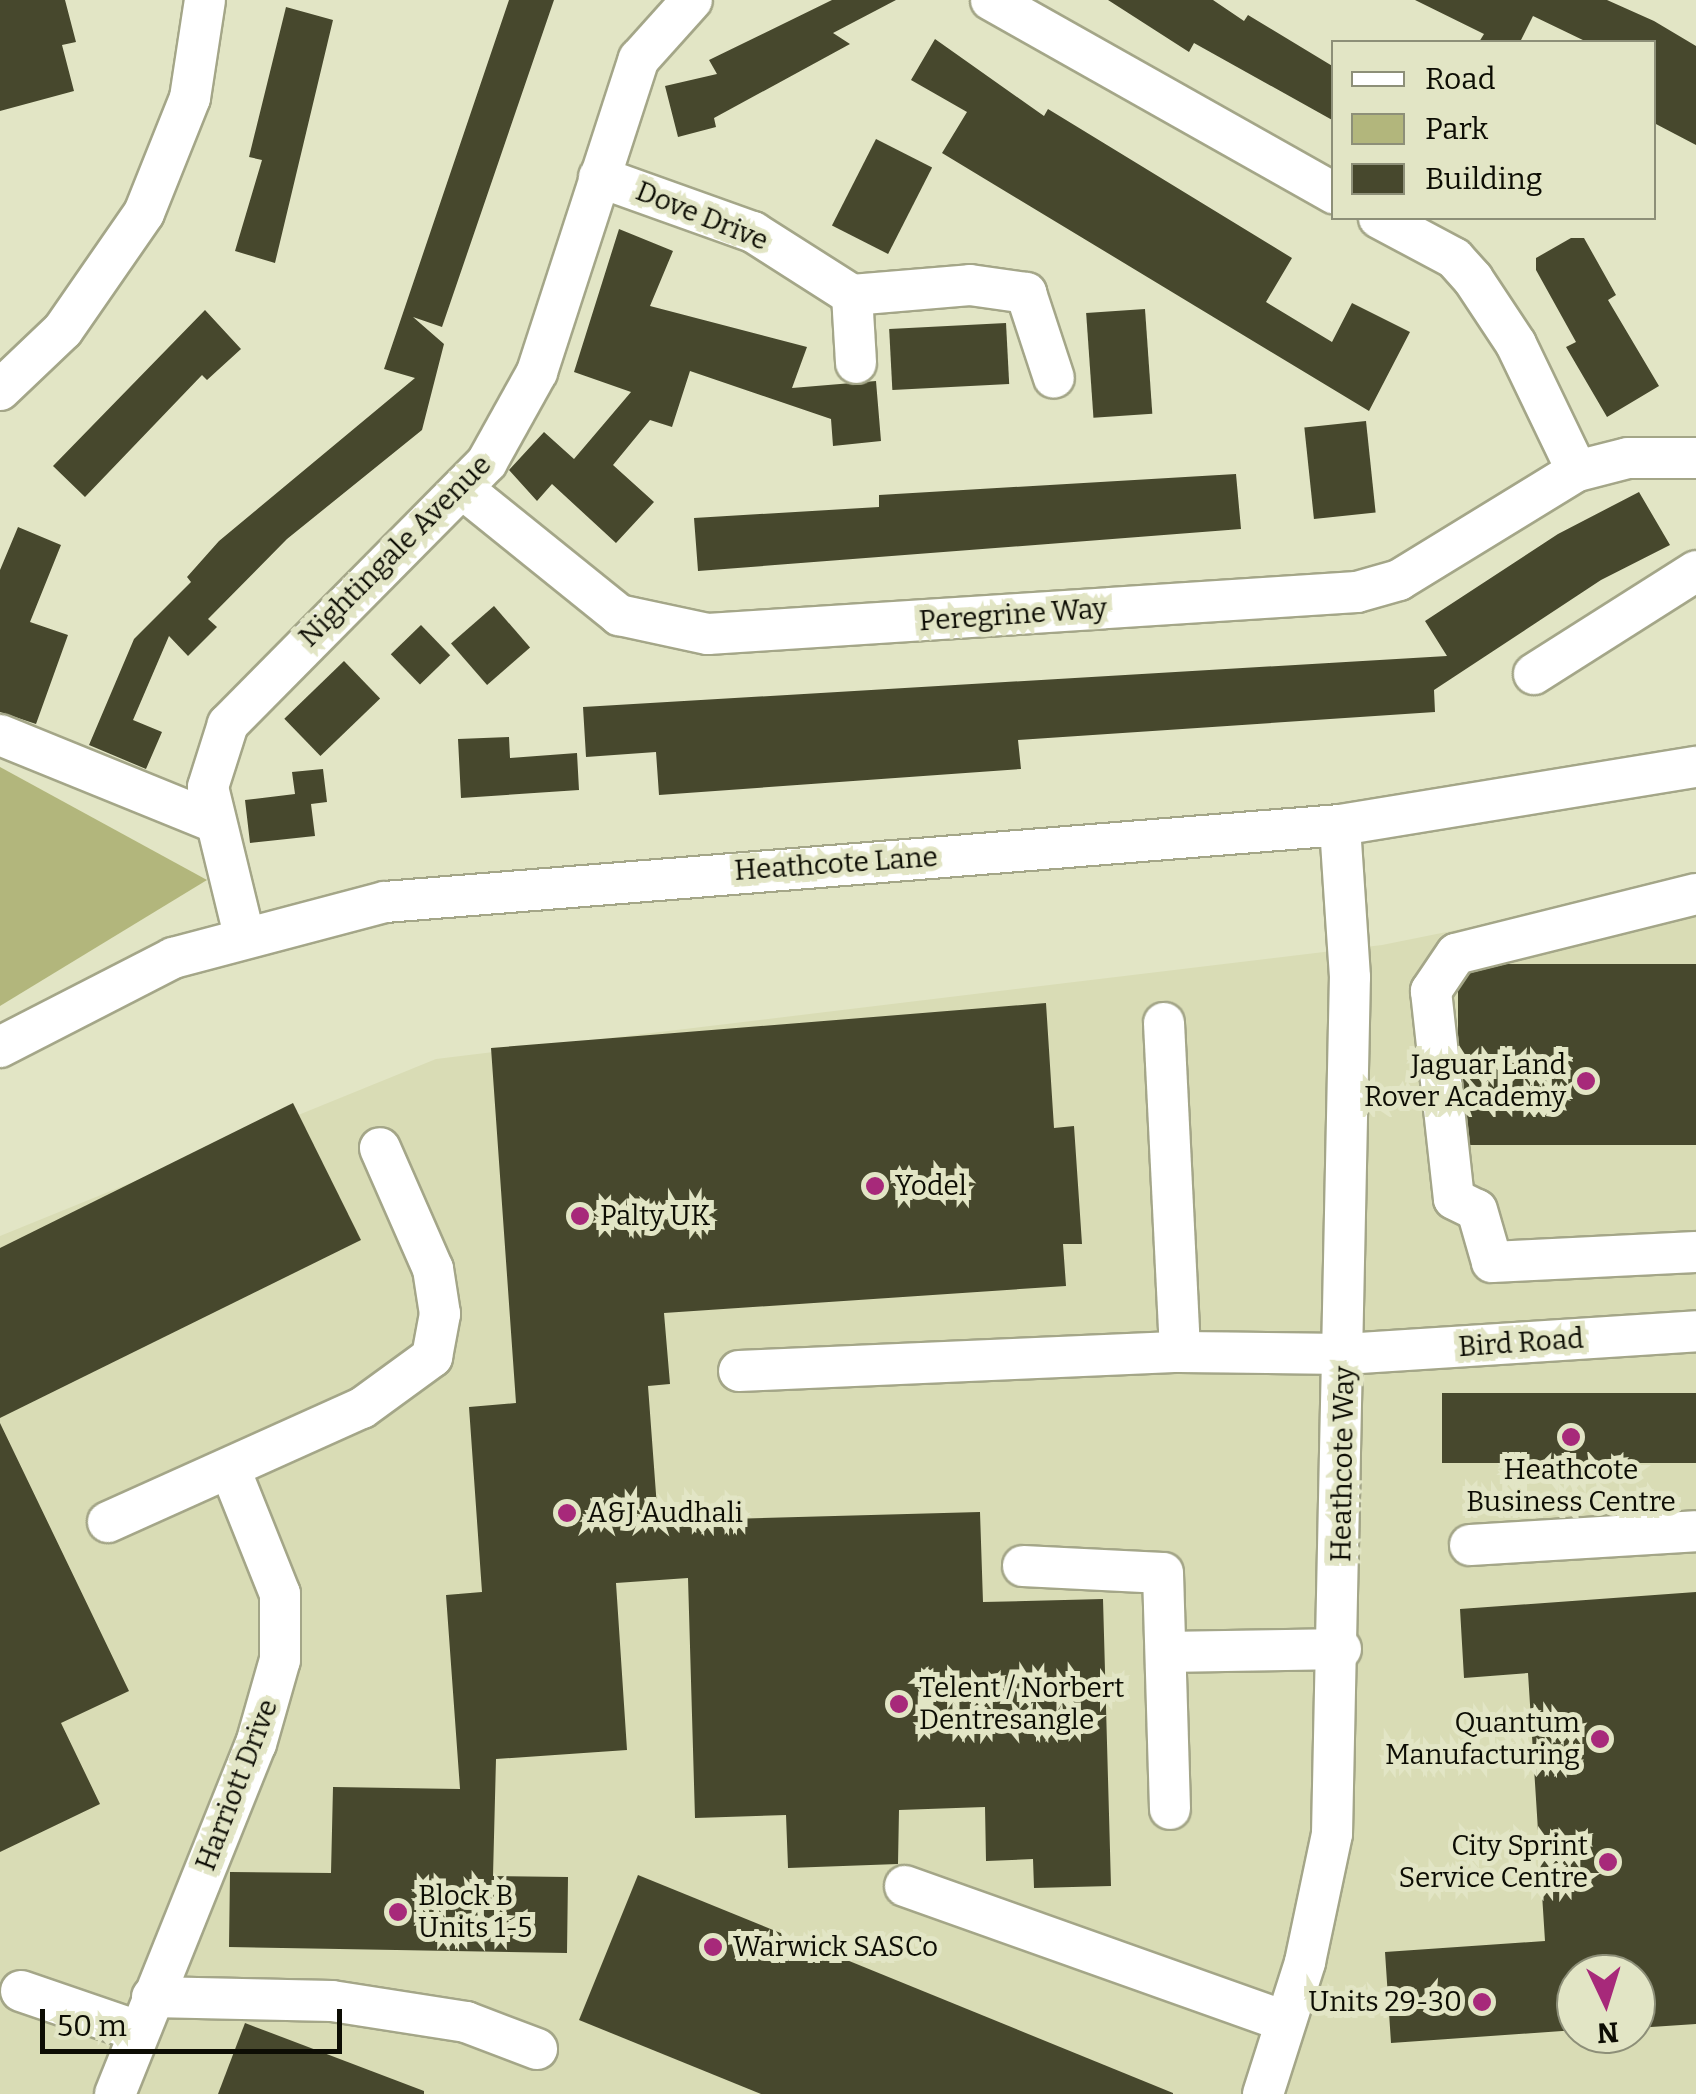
<!DOCTYPE html>
<style>
body{margin:0}
#map{position:relative;width:1696px;height:2094px;overflow:hidden;background:#e2e5c5;font-family:Bitter,serif}
div>[style]{position:absolute}
[style*='--x']{left:calc(var(--x)*1px);top:calc(var(--y)*1px);width:calc(var(--w)*1px);rotate:calc(var(--a)*1deg)}
.built>*{inset:0;background:#d9dcb5}
.green>*{inset:0;background:#b2b67c}
.building>*{inset:0;background:#47482d;transform-origin:0 0}
.roads{filter:drop-shadow(2px 0 #a4a688) drop-shadow(-2px 0 #a4a688) drop-shadow(0 2px #a4a688) drop-shadow(0 -2px #a4a688)}
.minor>*{height:40px;margin:-20px;padding:0 20px;transform-origin:20px;border-radius:20px;background:#fff}
.dots>*{width:28px;height:28px;translate:-50% -50%;box-sizing:border-box;border:5px solid #e2e5c5;border-radius:50%}
span{translate:-50% -50%;white-space:nowrap;text-align:center;line-height:1.15;-webkit-text-stroke:10px #e2e5c5;paint-order:stroke}
.street-label{font-size:28px;color:#0d0d04}
.poi-label{font-size:28px;color:#0d0d04}
.right{translate:-100% -50%;text-align:right}
.left{translate:0 -50%;text-align:left}
.legend{position:absolute;left:1331px;top:40px;width:325px;height:180px;box-sizing:border-box;background:#e2e5c5;border:2px solid #8d8f78;margin:0;padding:12px 18px;list-style:none;font-size:30px;color:#0d0d04}
.legend li{display:flex;align-items:center;gap:20px;height:50px}
.legend b{width:50px;border:2px solid #8d8f78}
.north{position:absolute;left:1556px;top:1954px;width:100px;height:100px;box-sizing:border-box;background:#e2e5c5;border:2px solid #8d8f78;border-radius:50%;rotate:176deg;font-size:28px;font-weight:700;line-height:40px;text-align:center;color:#0d0d04}
.north::after{content:'';display:block;margin:auto;width:35px;height:45px;background:#a7297a;clip-path:polygon(50% 0,100% 100%,50% 72%,0 100%)}
.scale{position:absolute;left:40px;top:2009px;width:302px;height:45px;box-sizing:border-box;border:5px solid #0d0d04;border-top:0;padding-left:12px;font-size:30px;line-height:35px;white-space:nowrap;color:#0d0d04;-webkit-text-stroke:8px #e2e5c5;paint-order:stroke}
</style>
<div id="map">
<div class="built">
<i style="clip-path:polygon(evenodd,1696px 882px,1696px 2094px,0 2094px,0 1236px,436px 1059px,1382px 945px,1696px 882px,1576px 1974px,1636px 1974px,1636px 2034px,1576px 2034px,1576px 1974px)"></i>
</div>
<div class="green">
<i style="clip-path:polygon(0 767px,207px 880px,0 1006px)"></i>
</div>
<div class="building">
<i style="clip-path:polygon(0 0,65px 0,76px 42px,62px 45px,74px 91px,0 111px)"></i>
<i style="clip-path:polygon(509px 0,554px 0,442px 327px,413px 317px,444px 344px,422px 430px,287px 539px,208px 619px,217px 627px,188px 656px,169px 636px,133px 720px,162px 732px,146px 769px,89px 745px,134px 639px,191px 582px,187px 577px,219px 541px,415px 378px,384px 369px)"></i>
<i style="clip-path:polygon(832px 0,896px 0,833px 33px,850px 44px,714px 118px,716px 127px,678px 137px,665px 86px,717px 74px,709px 60px)"></i>
<i style="clip-path:polygon(1108px 0,1213px 0,1244px 21px,1248px 15px,1334px 67px,1334px 121px,1194px 43px,1189px 52px)"></i>
<i style="clip-path:polygon(1415px 0,1607px 0,1654px 21px,1696px 46px,1696px 145px,1654px 123px,1654px 42px,1587px 42px,1533px 16px,1520px 42px,1479px 42px,1484px 34px)"></i>
<i style="clip-path:polygon(286px 7px,333px 20px,275px 263px,235px 251px,262px 160px,249px 157px)"></i>
<i style="clip-path:polygon(935px 39px,1044px 116px,1048px 109px,1292px 258px,1266px 302px,1332px 342px,1352px 303px,1410px 332px,1369px 411px,942px 153px,967px 112px,911px 80px)"></i>
<i style="left:876px;top:139px;width:63px;height:97px;rotate:27deg"></i>
<i style="clip-path:polygon(619px 229px,673px 251px,650px 306px,807px 347px,792px 388px,876px 381px,881px 441px,833px 446px,831px 419px,690px 371px,672px 427px,650px 420px,613px 465px,654px 502px,616px 543px,552px 484px,537px 501px,509px 470px,544px 432px,574px 459px,631px 392px,574px 372px)"></i>
<i style="clip-path:polygon(1571px 238px,1584px 238px,1616px 295px,1608px 300px,1659px 386px,1607px 417px,1566px 347px,1576px 342px,1536px 270px,1536px 258px)"></i>
<i style="left:1145px;top:309px;width:105px;height:59px;rotate:86deg"></i>
<i style="clip-path:polygon(205px 310px,241px 349px,207px 380px,202px 375px,85px 497px,53px 466px)"></i>
<i style="left:1006px;top:323px;width:61px;height:117px;rotate:87deg"></i>
<i style="left:1366px;top:421px;width:92px;height:62px;rotate:84deg"></i>
<i style="clip-path:polygon(1236px 474px,1241px 529px,698px 571px,694px 518px,879px 507px,879px 495px)"></i>
<i style="clip-path:polygon(1639px 492px,1670px 545px,1601px 580px,1434px 690px,1435px 712px,1018px 740px,1021px 769px,659px 795px,656px 752px,586px 757px,583px 707px,1447px 656px,1425px 621px,1558px 534px)"></i>
<i style="clip-path:polygon(18px 527px,61px 545px,30px 622px,68px 635px,36px 724px,0 712px,0 570px)"></i>
<i style="left:494px;top:606px;width:55px;height:57px;rotate:49deg"></i>
<i style="left:421px;top:625px;width:42px;height:42px;rotate:46deg"></i>
<i style="left:344px;top:661px;width:52px;height:83px;rotate:46deg"></i>
<i style="clip-path:polygon(509px 737px,510px 758px,577px 753px,579px 790px,461px 798px,458px 739px)"></i>
<i style="clip-path:polygon(323px 769px,327px 802px,311px 804px,315px 836px,250px 843px,245px 800px,295px 794px,292px 772px)"></i>
<i style="left:1696px;top:964px;width:181px;height:238px;rotate:90deg"></i>
<i style="clip-path:polygon(1046px 1003px,1054px 1128px,1074px 1126px,1082px 1244px,1063px 1244px,1066px 1286px,664px 1313px,670px 1384px,648px 1386px,658px 1521px,980px 1512px,983px 1602px,1103px 1599px,1111px 1886px,1034px 1888px,1033px 1859px,986px 1861px,985px 1807px,899px 1810px,898px 1864px,788px 1868px,786px 1815px,695px 1818px,688px 1578px,616px 1583px,627px 1750px,496px 1759px,493px 1876px,568px 1877px,567px 1953px,229px 1947px,230px 1872px,331px 1873px,333px 1787px,460px 1789px,446px 1595px,482px 1592px,469px 1407px,516px 1403px,491px 1048px)"></i>
<i style="clip-path:polygon(293px 1103px,361px 1240px,0 1418px,0 1248px)"></i>
<i style="left:1696px;top:1393px;width:70px;height:254px;rotate:90deg"></i>
<i style="clip-path:polygon(0 1423px,129px 1691px,61px 1723px,100px 1804px,0 1852px)"></i>
<i style="clip-path:polygon(1696px 1592px,1696px 2024px,1636px 2028px,1636px 1974px,1576px 1974px,1576px 2030px,1391px 2043px,1385px 1952px,1545px 1941px,1528px 1673px,1464px 1678px,1460px 1609px)"></i>
<i style="clip-path:polygon(638px 1875px,1173px 2093px,1173px 2094px,761px 2094px,579px 2020px)"></i>
<i style="clip-path:polygon(245px 2023px,424px 2091px,424px 2094px,218px 2094px)"></i>
</div>
<div class="roads">
<div class="minor">
<i style="--x:991;--y:0;--w:394;--a:29.4"></i>
<i style="--x:599;--y:177;--w:164;--a:19.7"></i>
<i style="--x:753;--y:232;--w:117;--a:32.5"></i>
<i style="--x:852;--y:295;--w:118;--a:-4.8"></i>
<i style="--x:970;--y:285;--w:57;--a:8.1"></i>
<i style="--x:1026;--y:293;--w:89;--a:71.8"></i>
<i style="--x:852;--y:295;--w:68;--a:86.6"></i>
<i style="--x:0;--y:390;--w:87;--a:-43.6"></i>
<i style="--x:63;--y:330;--w:142;--a:-55.3"></i>
<i style="--x:144;--y:213;--w:124;--a:-68.2"></i>
<i style="--x:190;--y:98;--w:99;--a:-81.3"></i>
<i style="--x:1577;--y:471;--w:53;--a:-14.3"></i>
<i style="--x:1628;--y:458;--w:68;--a:0"></i>
<i style="--x:463;--y:489;--w:201;--a:38.9"></i>
<i style="--x:619;--y:615;--w:91;--a:12.1"></i>
<i style="--x:708;--y:634;--w:650;--a:-3.7"></i>
<i style="--x:1357;--y:592;--w:44;--a:-15.9"></i>
<i style="--x:1399;--y:580;--w:209;--a:-31.5"></i>
<i style="--x:1577;--y:471;--w:141;--a:-115.7"></i>
<i style="--x:1516;--y:344;--w:78;--a:-123.5"></i>
<i style="--x:1473;--y:279;--w:28;--a:-132"></i>
<i style="--x:1454;--y:258;--w:85;--a:-151.9"></i>
<i style="--x:1534;--y:674;--w:192;--a:-32.4"></i>
<i style="--x:0;--y:735;--w:229;--a:22.1"></i>
<i style="--x:1696;--y:894;--w:247;--a:166"></i>
<i style="--x:1456;--y:954;--w:45;--a:124"></i>
<i style="--x:1431;--y:991;--w:209;--a:83.7"></i>
<i style="--x:1454;--y:1199;--w:25;--a:26"></i>
<i style="--x:1477;--y:1210;--w:54;--a:73.9"></i>
<i style="--x:1492;--y:1262;--w:204;--a:-2.8"></i>
<i style="--x:244;--y:935;--w:152;--a:-103.7"></i>
<i style="--x:208;--y:787;--w:66;--a:-72.4"></i>
<i style="--x:228;--y:724;--w:368;--a:-45.3"></i>
<i style="--x:487;--y:462;--w:103;--a:-60.9"></i>
<i style="--x:537;--y:372;--w:329;--a:-72"></i>
<i style="--x:639;--y:59;--w:79;--a:-48.1"></i>
<i style="--x:1164;--y:1023;--w:329;--a:87.2"></i>
<i style="--x:0;--y:1047;--w:195;--a:-27.2"></i>
<i style="--x:173;--y:958;--w:219;--a:-14.8"></i>
<i style="--x:385;--y:902;--w:958;--a:-4.61"></i>
<i style="--x:1340;--y:825;--w:361;--a:-9.3"></i>
<i style="--x:739;--y:1371;--w:441;--a:-2.5"></i>
<i style="--x:1180;--y:1352;--w:165;--a:0.7"></i>
<i style="--x:1345;--y:1354;--w:352;--a:-3.7"></i>
<i style="--x:108;--y:1522;--w:278;--a:-24.2"></i>
<i style="--x:362;--y:1408;--w:87;--a:-36.1"></i>
<i style="--x:432;--y:1357;--w:44;--a:-79.5"></i>
<i style="--x:440;--y:1314;--w:46;--a:-98.8"></i>
<i style="--x:433;--y:1269;--w:132;--a:-113.7"></i>
<i style="--x:1470;--y:1545;--w:226;--a:-3.5"></i>
<i style="--x:1023;--y:1566;--w:140;--a:2.9"></i>
<i style="--x:1163;--y:1573;--w:236;--a:88.3"></i>
<i style="--x:1170;--y:1652;--w:171;--a:-1"></i>
<i style="--x:905;--y:1886;--w:403;--a:19.6"></i>
<i style="--x:21;--y:1991;--w:124;--a:18.9"></i>
<i style="--x:152;--y:1997;--w:180;--a:1.3"></i>
<i style="--x:332;--y:2001;--w:136;--a:8.9"></i>
<i style="--x:466;--y:2022;--w:76;--a:20.8"></i>
<i style="--x:115;--y:2094;--w:377;--a:-68.1"></i>
<i style="--x:256;--y:1744;--w:87;--a:-74.1"></i>
<i style="--x:280;--y:1660;--w:66;--a:-90"></i>
<i style="--x:280;--y:1594;--w:135;--a:-111.8"></i>
<i style="--x:1263;--y:2094;--w:139;--a:-72.3"></i>
<i style="--x:1305;--y:1962;--w:131;--a:-78.1"></i>
<i style="--x:1332;--y:1834;--w:857;--a:-88.8"></i>
<i style="--x:1350;--y:977;--w:152;--a:-93.8"></i>
</div>
</div>
<div class="dots">
<i style="left:1586px;top:1081px;background:#a7297a"></i>
<i style="left:875px;top:1186px;background:#a7297a"></i>
<i style="left:580px;top:1216px;background:#a7297a"></i>
<i style="left:1571px;top:1437px;background:#a7297a"></i>
<i style="left:567px;top:1513px;background:#a7297a"></i>
<i style="left:899px;top:1704px;background:#a7297a"></i>
<i style="left:1600px;top:1739px;background:#a7297a"></i>
<i style="left:1608px;top:1862px;background:#a7297a"></i>
<i style="left:398px;top:1912px;background:#a7297a"></i>
<i style="left:713px;top:1947px;background:#a7297a"></i>
<i style="left:1482px;top:2002px;background:#a7297a"></i>
</div>
<div class="street-label">
<span style="left:702px;top:216px;rotate:22deg">Dove Drive</span>
<span style="left:395px;top:551px;rotate:-45deg">Nightingale Avenue</span>
<span style="left:1013px;top:615px;rotate:-4deg">Peregrine Way</span>
<span style="left:836px;top:864px;rotate:-4deg">Heathcote Lane</span>
<span style="left:1521px;top:1343px;rotate:-4deg">Bird Road</span>
<span style="left:1343px;top:1464px;rotate:-89deg">Heathcote Way</span>
<span style="left:237px;top:1785px;rotate:-69deg">Harriott Drive</span>
</div>
<div class="poi-label">
<span class="right" style="left:1566px;top:1081px">Jaguar Land<br>Rover Academy</span>
<span class="left" style="left:895px;top:1186px">Yodel</span>
<span class="left" style="left:600px;top:1216px">Palty UK</span>
<span style="left:1571px;top:1486px">Heathcote<br>Business Centre</span>
<span class="left" style="left:587px;top:1513px">A&amp;J Audhali</span>
<span class="left" style="left:919px;top:1704px">Telent / Norbert<br>Dentresangle</span>
<span class="right" style="left:1580px;top:1739px">Quantum<br>Manufacturing</span>
<span class="right" style="left:1588px;top:1862px">City Sprint<br>Service Centre</span>
<span class="left" style="left:418px;top:1912px">Block B<br>Units 1-5</span>
<span class="left" style="left:733px;top:1947px">Warwick SASCo</span>
<span class="right" style="left:1462px;top:2002px">Units 29-30</span>
</div>
<ul class="legend">
<li><b style="height:12px;background:#fff"></b>Road</li>
<li><b style="height:28px;background:#b2b67c"></b>Park</li>
<li><b style="height:28px;background:#47482d"></b>Building</li>
</ul>
<div class="north">N</div>
<div class="scale">50 m</div>
</div>
